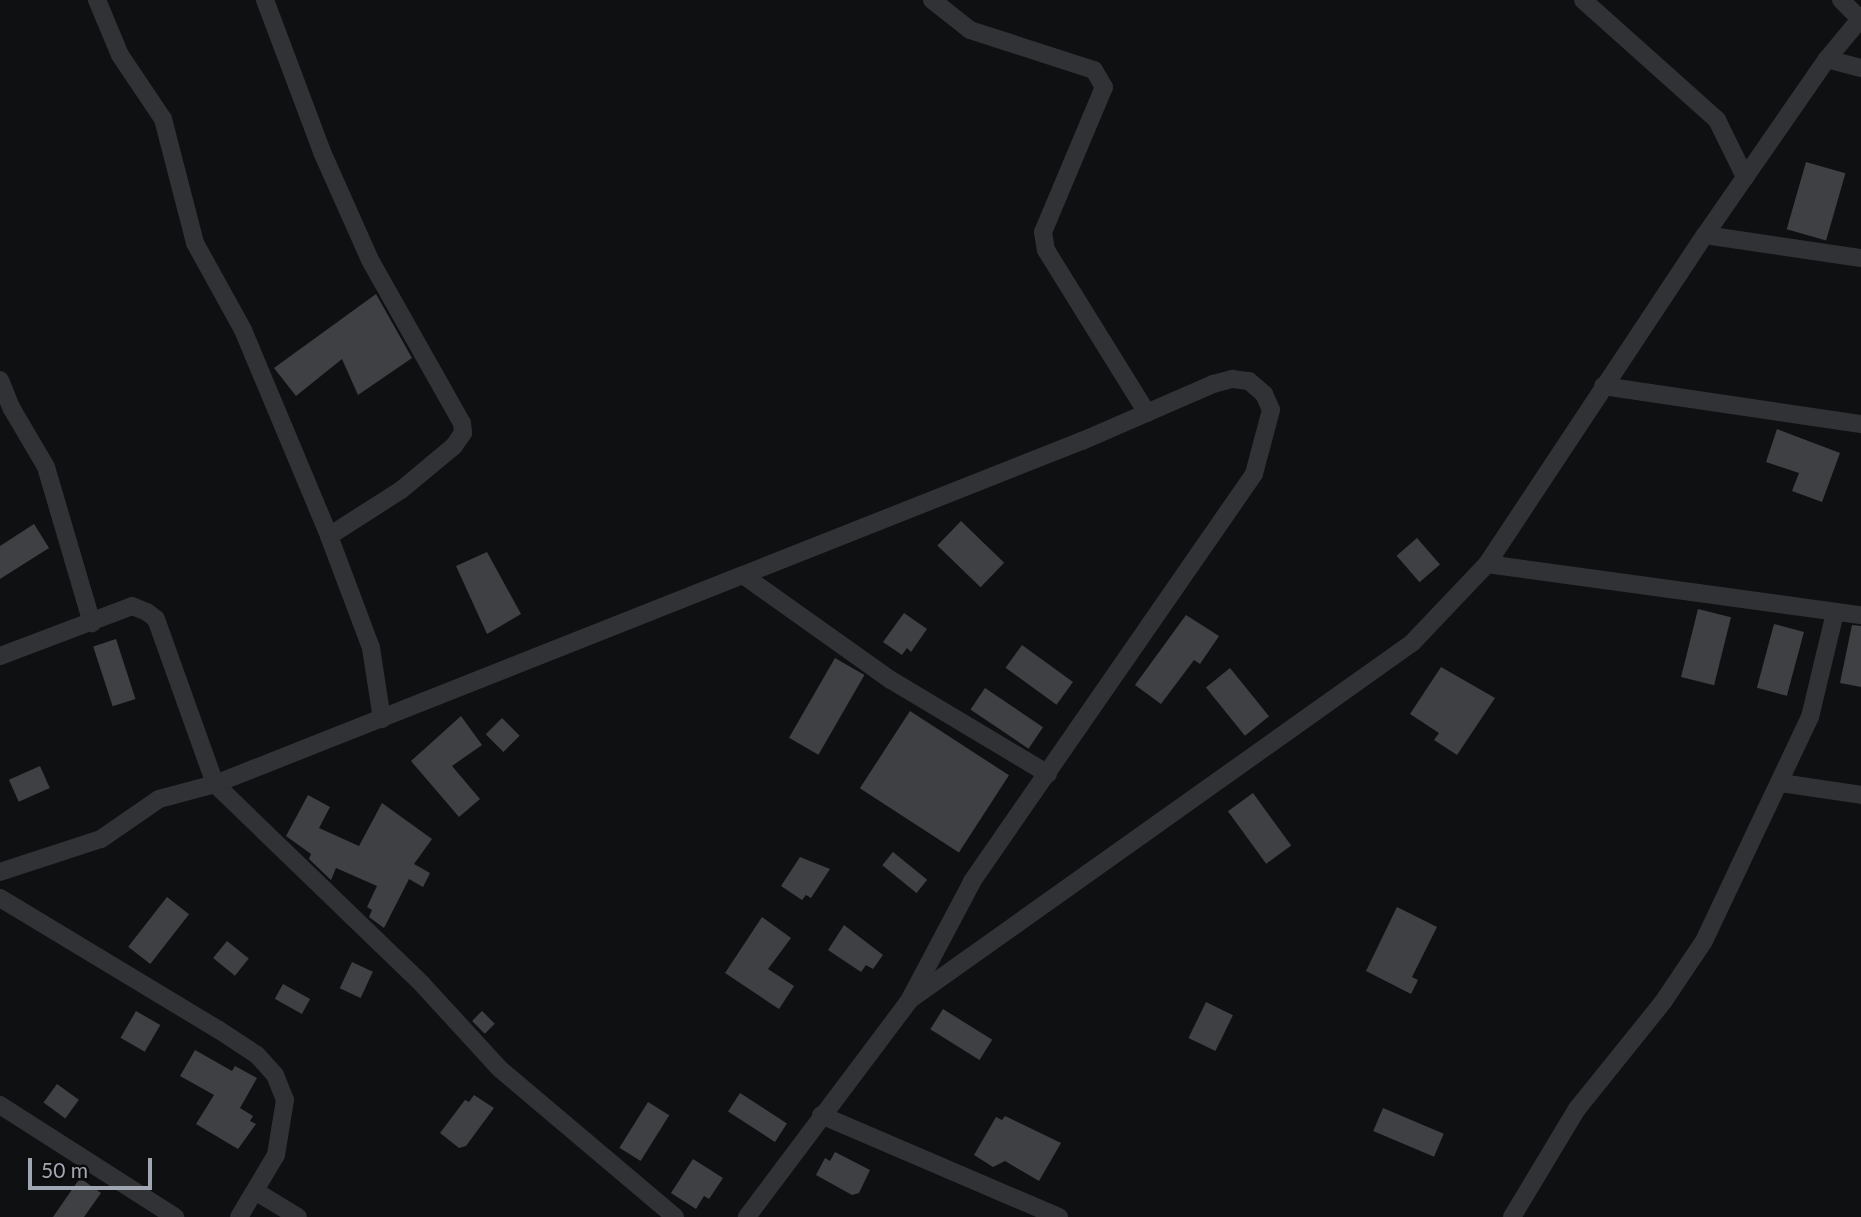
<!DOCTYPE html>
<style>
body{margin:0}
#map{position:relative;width:1861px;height:1217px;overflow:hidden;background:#0f1011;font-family:Lato,sans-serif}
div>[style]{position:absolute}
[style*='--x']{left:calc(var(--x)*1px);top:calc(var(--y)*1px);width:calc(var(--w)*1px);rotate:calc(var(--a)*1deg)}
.building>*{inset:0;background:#3e4044;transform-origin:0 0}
.street>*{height:18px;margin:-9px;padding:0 9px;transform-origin:9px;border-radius:9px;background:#313236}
span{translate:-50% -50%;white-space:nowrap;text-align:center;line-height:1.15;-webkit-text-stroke:6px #0b0b0c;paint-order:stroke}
.scale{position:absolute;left:28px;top:1158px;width:124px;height:32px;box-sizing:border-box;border:4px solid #a1a7b2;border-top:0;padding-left:9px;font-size:21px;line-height:24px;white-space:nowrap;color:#a1a7b2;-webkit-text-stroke:5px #0b0b0c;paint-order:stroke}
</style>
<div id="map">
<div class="building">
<i style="left:1806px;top:162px;width:41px;height:70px;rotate:16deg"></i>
<i style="clip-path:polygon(376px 294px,412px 358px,358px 395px,342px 359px,296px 396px,274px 368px)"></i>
<i style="clip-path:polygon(1777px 429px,1840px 453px,1822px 502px,1792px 491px,1799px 473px,1766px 462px)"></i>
<i style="left:961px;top:521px;width:60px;height:34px;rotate:44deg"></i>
<i style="clip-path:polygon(34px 524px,49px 548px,0 579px,0 546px)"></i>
<i style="left:1417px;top:538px;width:35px;height:27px;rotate:49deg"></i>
<i style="clip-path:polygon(487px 552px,521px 614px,487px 634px,456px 566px)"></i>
<i style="left:1698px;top:609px;width:34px;height:70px;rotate:14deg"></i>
<i style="clip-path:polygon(904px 613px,927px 629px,911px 652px,907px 648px,902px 655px,883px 642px)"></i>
<i style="clip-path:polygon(1186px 615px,1219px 636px,1200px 664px,1194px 660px,1161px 704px,1135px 685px)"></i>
<i style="left:1774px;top:624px;width:31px;height:66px;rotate:15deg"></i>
<i style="clip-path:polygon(1852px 625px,1861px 626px,1861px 687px,1840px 683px)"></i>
<i style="left:116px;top:639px;width:63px;height:24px;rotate:72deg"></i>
<i style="left:1022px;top:645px;width:63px;height:28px;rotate:36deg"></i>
<i style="left:835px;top:658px;width:34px;height:92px;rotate:30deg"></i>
<i style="clip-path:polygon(1441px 667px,1495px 698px,1457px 755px,1434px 740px,1439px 733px,1410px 714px)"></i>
<i style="left:1230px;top:668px;width:62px;height:31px;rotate:51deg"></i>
<i style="left:985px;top:688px;width:70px;height:26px;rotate:34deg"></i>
<i style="left:910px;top:711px;width:118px;height:92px;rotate:33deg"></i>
<i style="clip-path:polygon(461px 716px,482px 745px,452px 766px,480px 799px,459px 817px,411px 761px)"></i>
<i style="left:502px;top:718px;width:25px;height:23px;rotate:45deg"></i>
<i style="left:40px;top:766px;width:24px;height:34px;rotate:66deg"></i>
<i style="left:1253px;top:793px;width:65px;height:31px;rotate:54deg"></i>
<i style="clip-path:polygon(308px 795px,330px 807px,319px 828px,359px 846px,382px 803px,432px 839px,414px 864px,430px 873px,423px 887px,409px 879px,384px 928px,369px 917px,372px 910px,367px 907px,377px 886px,336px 868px,331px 880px,309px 859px,311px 854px,286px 836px)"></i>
<i style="left:893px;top:852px;width:44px;height:17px;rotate:39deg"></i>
<i style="clip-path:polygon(800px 857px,830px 869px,811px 898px,806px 895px,802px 900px,781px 886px)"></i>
<i style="left:167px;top:897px;width:28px;height:63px;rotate:38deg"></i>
<i style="clip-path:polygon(1397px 907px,1437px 927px,1412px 977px,1418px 980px,1411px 994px,1366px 971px)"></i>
<i style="clip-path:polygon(762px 917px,791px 938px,768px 969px,794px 986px,779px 1009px,725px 973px)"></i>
<i style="clip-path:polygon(844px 925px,883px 955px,873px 969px,866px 965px,861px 972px,828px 950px)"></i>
<i style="left:227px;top:941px;width:28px;height:22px;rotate:39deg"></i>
<i style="left:352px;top:962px;width:23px;height:29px;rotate:25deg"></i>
<i style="left:283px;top:984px;width:31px;height:17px;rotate:29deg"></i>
<i style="left:1206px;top:1002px;width:30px;height:40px;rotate:26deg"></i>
<i style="left:943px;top:1009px;width:58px;height:24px;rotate:32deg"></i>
<i style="left:136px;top:1011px;width:28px;height:31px;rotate:30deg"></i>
<i style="left:482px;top:1011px;width:18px;height:14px;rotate:45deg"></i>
<i style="clip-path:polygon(195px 1050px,232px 1071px,235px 1066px,257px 1078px,240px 1108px,253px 1116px,250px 1121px,256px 1124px,238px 1149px,196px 1124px,214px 1095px,180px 1076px)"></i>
<i style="left:57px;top:1084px;width:27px;height:23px;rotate:36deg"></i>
<i style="left:740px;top:1093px;width:56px;height:22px;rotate:33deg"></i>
<i style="clip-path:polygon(474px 1095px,494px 1108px,466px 1146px,459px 1148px,440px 1133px,465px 1100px,469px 1102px)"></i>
<i style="left:648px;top:1102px;width:25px;height:54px;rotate:32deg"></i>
<i style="left:1383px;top:1108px;width:66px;height:25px;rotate:23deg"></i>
<i style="clip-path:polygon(1005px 1116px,1061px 1143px,1039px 1181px,1005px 1161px,993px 1167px,974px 1155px,996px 1117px,1002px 1120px)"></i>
<i style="clip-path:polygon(835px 1152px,870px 1170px,859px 1193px,852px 1195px,816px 1175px,825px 1158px,830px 1161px)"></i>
<i style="clip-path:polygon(693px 1159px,723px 1178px,709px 1199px,704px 1196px,696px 1209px,671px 1193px)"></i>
<i style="clip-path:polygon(80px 1178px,101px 1193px,84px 1217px,53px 1217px)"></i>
</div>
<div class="street">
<i style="--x:97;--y:0;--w:60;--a:67.3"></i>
<i style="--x:120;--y:55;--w:77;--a:56.1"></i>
<i style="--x:163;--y:119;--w:128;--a:75.5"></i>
<i style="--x:195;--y:243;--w:99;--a:61.1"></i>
<i style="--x:243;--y:330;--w:223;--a:67.3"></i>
<i style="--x:329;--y:536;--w:120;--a:69.4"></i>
<i style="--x:371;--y:648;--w:72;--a:81.2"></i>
<i style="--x:265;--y:0;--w:162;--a:69.4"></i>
<i style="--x:322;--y:152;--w:118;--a:66"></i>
<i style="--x:370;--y:260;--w:187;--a:60.6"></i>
<i style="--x:462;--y:423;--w:10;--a:84"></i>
<i style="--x:463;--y:433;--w:16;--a:125"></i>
<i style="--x:454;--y:446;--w:69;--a:140.3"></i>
<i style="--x:401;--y:490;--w:85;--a:147.4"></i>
<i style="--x:932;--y:0;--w:48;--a:38.3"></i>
<i style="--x:970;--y:30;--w:130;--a:17.9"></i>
<i style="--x:1094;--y:70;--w:20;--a:60"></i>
<i style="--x:1104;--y:87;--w:157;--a:112.8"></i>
<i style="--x:1043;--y:232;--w:18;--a:81"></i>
<i style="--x:1046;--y:250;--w:192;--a:58.2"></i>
<i style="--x:1583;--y:0;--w:180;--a:41.8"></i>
<i style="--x:1717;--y:120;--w:64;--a:63.8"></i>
<i style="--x:1841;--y:0;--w:27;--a:45"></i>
<i style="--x:1827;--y:59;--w:35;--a:15"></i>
<i style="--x:1705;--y:235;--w:158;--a:8.4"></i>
<i style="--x:0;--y:380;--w:31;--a:68"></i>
<i style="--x:12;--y:409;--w:67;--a:59.6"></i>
<i style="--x:46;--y:467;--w:163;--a:73.6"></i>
<i style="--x:1603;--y:386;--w:261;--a:8.4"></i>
<i style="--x:1487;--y:564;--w:377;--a:7.8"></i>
<i style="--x:743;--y:575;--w:365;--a:-21.6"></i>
<i style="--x:1082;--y:441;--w:143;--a:-23.5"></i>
<i style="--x:1213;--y:384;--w:20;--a:-15"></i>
<i style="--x:1232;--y:379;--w:17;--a:7"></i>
<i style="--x:1249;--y:381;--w:20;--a:41"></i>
<i style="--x:1264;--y:394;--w:17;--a:66"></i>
<i style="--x:1271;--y:410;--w:66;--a:104.9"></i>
<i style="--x:1254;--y:474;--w:496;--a:124.7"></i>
<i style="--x:972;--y:882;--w:135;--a:117.9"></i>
<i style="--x:909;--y:1001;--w:270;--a:126.9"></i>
<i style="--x:0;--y:656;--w:141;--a:-20.7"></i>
<i style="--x:132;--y:606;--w:16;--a:22"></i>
<i style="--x:147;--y:612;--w:11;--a:38"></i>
<i style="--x:156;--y:619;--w:175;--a:70.3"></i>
<i style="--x:215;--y:784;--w:288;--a:44"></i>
<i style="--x:422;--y:984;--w:115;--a:47.5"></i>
<i style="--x:500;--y:1069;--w:229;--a:40.2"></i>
<i style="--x:1781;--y:783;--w:81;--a:8.5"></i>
<i style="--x:0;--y:872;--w:106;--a:-18.1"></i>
<i style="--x:101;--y:839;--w:70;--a:-34.6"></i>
<i style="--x:159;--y:799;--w:58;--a:-15"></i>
<i style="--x:215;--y:784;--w:568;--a:-21.6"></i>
<i style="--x:743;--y:575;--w:181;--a:35.4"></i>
<i style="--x:891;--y:680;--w:183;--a:30.9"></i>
<i style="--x:0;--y:898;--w:256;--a:31.1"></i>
<i style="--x:219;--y:1030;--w:45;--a:33.3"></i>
<i style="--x:257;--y:1055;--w:27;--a:48"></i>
<i style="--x:275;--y:1075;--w:27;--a:68"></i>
<i style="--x:285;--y:1100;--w:56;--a:99.3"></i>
<i style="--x:276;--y:1155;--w:72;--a:120.8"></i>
<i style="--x:911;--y:999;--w:615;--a:-35.4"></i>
<i style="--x:1412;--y:643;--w:109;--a:-46.5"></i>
<i style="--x:1487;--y:564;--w:395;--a:-56.5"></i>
<i style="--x:1705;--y:235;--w:214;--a:-55.3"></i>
<i style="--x:1827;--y:59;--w:53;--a:-50.3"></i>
<i style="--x:0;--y:1105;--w:208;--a:32.6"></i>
<i style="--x:821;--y:1115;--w:259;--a:23.2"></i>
<i style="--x:255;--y:1191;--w:50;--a:31.2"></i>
<i style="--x:1512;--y:1217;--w:126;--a:-59"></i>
<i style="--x:1577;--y:1109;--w:137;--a:-51.2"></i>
<i style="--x:1663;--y:1002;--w:73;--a:-56.1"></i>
<i style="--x:1704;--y:941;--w:248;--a:-64.7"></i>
<i style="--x:1810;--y:717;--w:107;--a:-76.5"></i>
</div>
<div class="scale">50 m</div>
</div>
